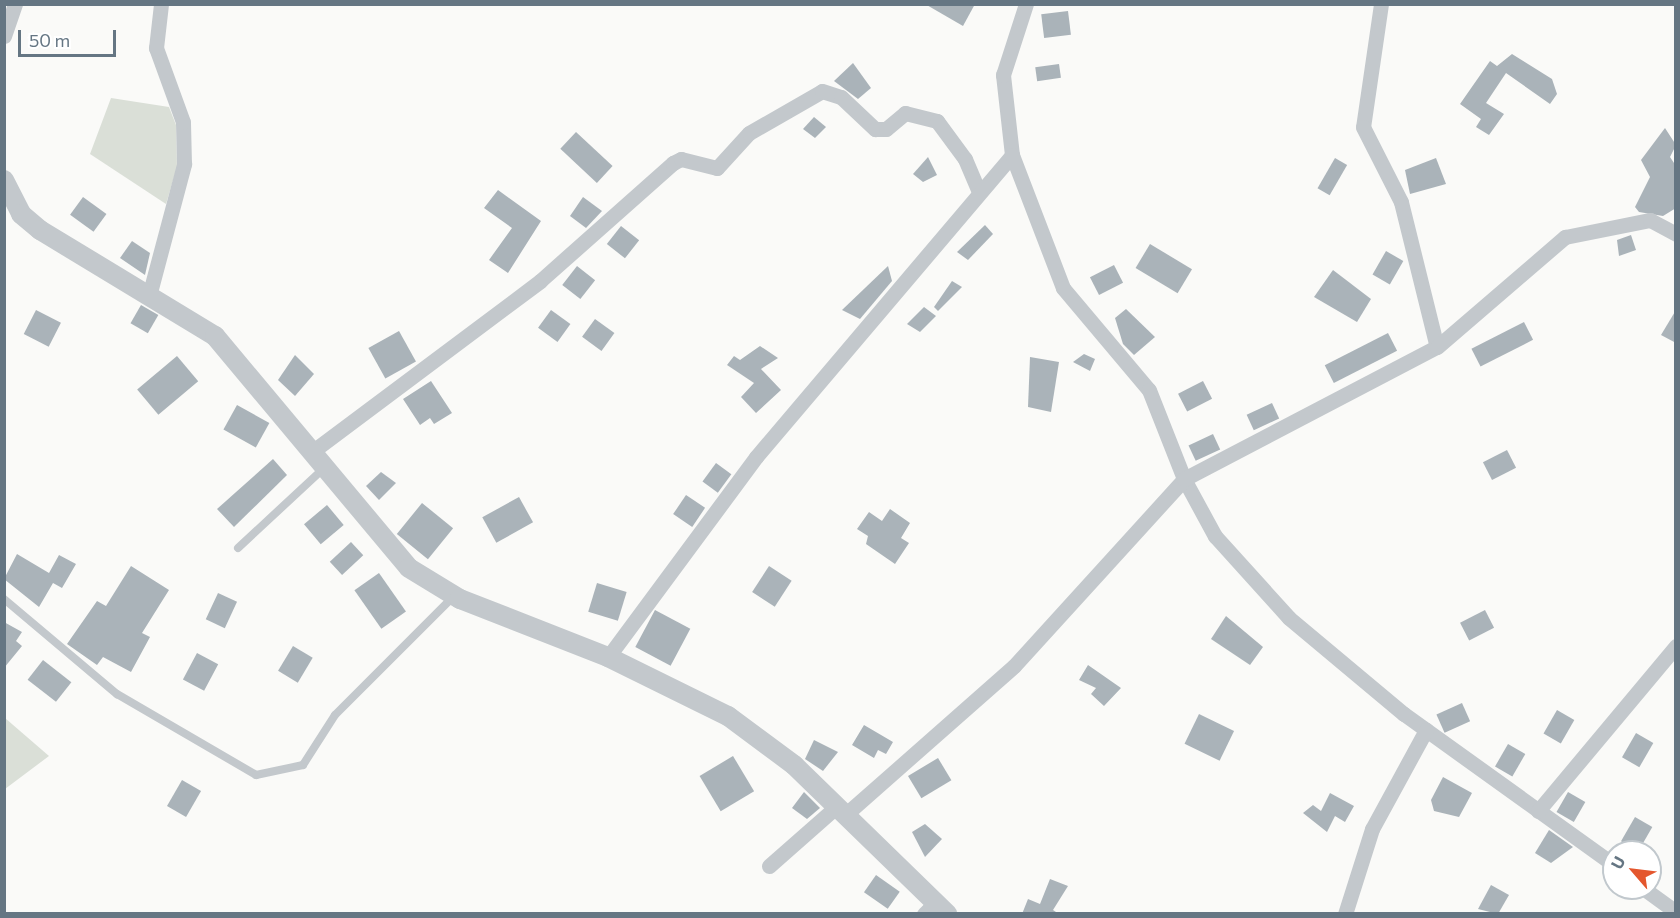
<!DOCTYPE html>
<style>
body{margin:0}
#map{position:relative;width:1680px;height:918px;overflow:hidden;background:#fafaf8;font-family:Commissioner,sans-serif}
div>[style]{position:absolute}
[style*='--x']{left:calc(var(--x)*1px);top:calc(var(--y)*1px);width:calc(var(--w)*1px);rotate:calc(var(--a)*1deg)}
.green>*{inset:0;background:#dadfd7}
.building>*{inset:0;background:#aab3b9;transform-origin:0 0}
.service>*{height:8px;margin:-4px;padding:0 4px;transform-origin:4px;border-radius:4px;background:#c3c8cc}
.minor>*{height:15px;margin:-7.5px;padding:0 7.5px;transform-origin:7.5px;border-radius:7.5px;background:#c3c8cc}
.tertiary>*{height:20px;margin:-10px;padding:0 10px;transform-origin:10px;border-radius:10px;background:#c3c8cc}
span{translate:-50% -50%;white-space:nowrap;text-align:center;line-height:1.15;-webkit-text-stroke:6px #fff;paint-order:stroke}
.frame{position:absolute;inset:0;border:6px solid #657683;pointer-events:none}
.north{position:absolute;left:1602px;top:840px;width:60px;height:60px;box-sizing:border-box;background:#fff;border:2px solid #c1c8cd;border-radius:50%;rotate:298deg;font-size:16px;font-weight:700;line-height:24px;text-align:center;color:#657683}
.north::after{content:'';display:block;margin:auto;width:21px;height:27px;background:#e4572e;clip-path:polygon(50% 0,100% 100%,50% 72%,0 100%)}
.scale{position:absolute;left:18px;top:30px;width:98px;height:27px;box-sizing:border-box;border:3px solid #657683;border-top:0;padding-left:8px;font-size:18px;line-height:21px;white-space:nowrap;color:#657683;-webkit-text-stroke:4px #fff;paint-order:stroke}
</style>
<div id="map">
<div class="green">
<i style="clip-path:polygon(111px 98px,169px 107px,176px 125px,177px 167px,166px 204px,90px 154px)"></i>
<i style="clip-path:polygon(5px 718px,49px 756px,5px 789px)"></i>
</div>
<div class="building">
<i style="clip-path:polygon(925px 4px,975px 4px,963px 26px)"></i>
<i style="left:1068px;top:11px;width:24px;height:27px;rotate:83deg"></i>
<i style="clip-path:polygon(1512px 54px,1552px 79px,1557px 94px,1550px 104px,1506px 73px,1486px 103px,1504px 114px,1489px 135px,1476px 127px,1481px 119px,1460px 104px,1490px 61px,1497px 66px)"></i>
<i style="clip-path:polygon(853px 63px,871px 88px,858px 99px,834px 81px)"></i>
<i style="left:1059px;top:64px;width:14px;height:24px;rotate:82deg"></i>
<i style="clip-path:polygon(814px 117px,826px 127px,815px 138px,803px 129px)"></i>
<i style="clip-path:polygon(1665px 128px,1676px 145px,1670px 157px,1676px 166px,1676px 208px,1663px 216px,1639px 212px,1635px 207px,1650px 177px,1641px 160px)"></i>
<i style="left:576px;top:132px;width:50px;height:23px;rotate:43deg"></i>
<i style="clip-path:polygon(928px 157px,937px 175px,923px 182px,913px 174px)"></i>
<i style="left:1335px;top:158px;width:14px;height:35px;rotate:30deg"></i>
<i style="clip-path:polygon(1436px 158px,1446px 184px,1410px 194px,1405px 170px)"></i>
<i style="clip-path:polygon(498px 190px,541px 221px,508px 273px,489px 260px,512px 228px,484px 208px)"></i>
<i style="left:83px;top:197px;width:29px;height:22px;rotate:36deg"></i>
<i style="clip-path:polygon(583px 197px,602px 211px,586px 228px,570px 216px)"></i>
<i style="clip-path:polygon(985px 225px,993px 234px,968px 260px,957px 252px)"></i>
<i style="left:621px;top:226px;width:23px;height:23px;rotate:38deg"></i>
<i style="clip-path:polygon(1631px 235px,1636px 250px,1619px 256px,1617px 240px)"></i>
<i style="clip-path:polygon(132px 241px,150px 253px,145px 275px,120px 258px)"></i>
<i style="left:1150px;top:244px;width:49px;height:28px;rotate:31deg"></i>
<i style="left:1386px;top:251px;width:20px;height:27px;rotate:30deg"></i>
<i style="left:1114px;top:265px;width:20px;height:27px;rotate:63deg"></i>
<i style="left:577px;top:266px;width:23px;height:24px;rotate:38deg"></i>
<i style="clip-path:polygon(888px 266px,892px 281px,860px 319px,842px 310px)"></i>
<i style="clip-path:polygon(1333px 270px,1371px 299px,1357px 322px,1314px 297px)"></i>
<i style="clip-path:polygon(952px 281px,962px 287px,938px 311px,934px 307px)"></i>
<i style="left:141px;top:305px;width:20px;height:21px;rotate:30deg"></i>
<i style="clip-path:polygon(924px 307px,936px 316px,920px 332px,907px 324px)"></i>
<i style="clip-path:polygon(1126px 309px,1155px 337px,1134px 355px,1123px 344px,1115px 318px)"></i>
<i style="left:36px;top:310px;width:28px;height:27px;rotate:27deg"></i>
<i style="left:551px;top:310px;width:24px;height:22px;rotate:36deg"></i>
<i style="clip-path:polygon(1676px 310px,1676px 343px,1661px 335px)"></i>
<i style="left:595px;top:319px;width:24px;height:22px;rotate:36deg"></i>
<i style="left:1524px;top:322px;width:20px;height:59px;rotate:63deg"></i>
<i style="left:399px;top:331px;width:35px;height:35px;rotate:61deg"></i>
<i style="left:1388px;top:333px;width:20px;height:71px;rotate:63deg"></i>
<i style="clip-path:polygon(760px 346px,778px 358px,761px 369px,781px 390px,756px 413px,741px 397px,754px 383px,727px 365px,734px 356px,740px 360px)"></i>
<i style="clip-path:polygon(1084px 354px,1095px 359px,1090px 371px,1073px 362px)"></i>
<i style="clip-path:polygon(295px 355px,314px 374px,295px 396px,278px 380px)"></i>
<i style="left:177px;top:356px;width:33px;height:52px;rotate:50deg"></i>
<i style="clip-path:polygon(1030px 357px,1059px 362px,1051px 412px,1028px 407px)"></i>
<i style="clip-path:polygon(431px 381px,452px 413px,434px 424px,430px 418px,420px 425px,403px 399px)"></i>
<i style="left:1203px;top:381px;width:20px;height:28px;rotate:63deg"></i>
<i style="left:1272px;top:403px;width:17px;height:28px;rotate:65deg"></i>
<i style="left:237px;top:405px;width:37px;height:28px;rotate:29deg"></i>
<i style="left:1213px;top:434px;width:17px;height:27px;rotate:65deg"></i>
<i style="left:1507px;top:450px;width:20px;height:27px;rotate:63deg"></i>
<i style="clip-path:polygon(273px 459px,287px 475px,234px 527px,217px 509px)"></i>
<i style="left:716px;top:463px;width:19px;height:23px;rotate:36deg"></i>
<i style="clip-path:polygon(381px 472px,396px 483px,379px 500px,366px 486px)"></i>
<i style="left:686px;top:495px;width:23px;height:23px;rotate:34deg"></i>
<i style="left:519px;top:497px;width:29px;height:42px;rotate:61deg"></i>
<i style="left:422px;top:503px;width:40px;height:40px;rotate:39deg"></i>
<i style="left:327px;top:505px;width:26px;height:30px;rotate:50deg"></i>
<i style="clip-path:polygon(890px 509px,910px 523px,901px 538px,909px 543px,895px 564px,866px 544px,868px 536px,857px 529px,869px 512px,882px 521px)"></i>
<i style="left:351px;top:542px;width:18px;height:29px;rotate:47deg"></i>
<i style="clip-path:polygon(17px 554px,49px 573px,59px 555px,76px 564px,62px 588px,53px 583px,39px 607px,4px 579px)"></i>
<i style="clip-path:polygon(131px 566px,169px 590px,142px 633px,150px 637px,131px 672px,103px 657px,97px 665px,67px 644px,97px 601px,106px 606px)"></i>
<i style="left:769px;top:566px;width:27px;height:31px;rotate:33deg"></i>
<i style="left:379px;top:573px;width:47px;height:30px;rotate:55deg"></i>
<i style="left:597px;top:583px;width:31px;height:30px;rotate:17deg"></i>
<i style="left:218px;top:593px;width:21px;height:29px;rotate:25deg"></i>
<i style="left:655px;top:610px;width:40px;height:42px;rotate:28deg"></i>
<i style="left:1485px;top:610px;width:20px;height:28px;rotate:63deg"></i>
<i style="clip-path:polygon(1226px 616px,1263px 647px,1250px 665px,1211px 639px)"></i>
<i style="clip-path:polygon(4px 622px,22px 632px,16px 641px,22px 646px,4px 668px)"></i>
<i style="left:293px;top:646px;width:23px;height:29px;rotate:31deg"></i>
<i style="left:197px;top:653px;width:24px;height:30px;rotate:28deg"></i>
<i style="left:43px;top:660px;width:36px;height:25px;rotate:38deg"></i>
<i style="clip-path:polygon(1088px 665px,1121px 688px,1104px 706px,1091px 694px,1096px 688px,1079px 680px)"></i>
<i style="left:1462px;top:703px;width:20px;height:28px;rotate:66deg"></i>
<i style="left:1557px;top:710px;width:20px;height:27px;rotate:30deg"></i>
<i style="left:1199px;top:714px;width:39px;height:33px;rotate:26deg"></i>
<i style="clip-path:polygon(864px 725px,893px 742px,886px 754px,878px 750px,874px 758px,852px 745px)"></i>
<i style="left:1636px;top:733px;width:20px;height:28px;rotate:30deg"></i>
<i style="clip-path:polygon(814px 740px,838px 752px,823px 771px,805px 759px)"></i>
<i style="left:1508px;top:744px;width:20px;height:26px;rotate:30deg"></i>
<i style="left:733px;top:756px;width:41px;height:39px;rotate:59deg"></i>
<i style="left:938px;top:758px;width:26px;height:35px;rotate:59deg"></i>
<i style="clip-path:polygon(1443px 777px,1472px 793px,1459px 817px,1434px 811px,1431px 800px)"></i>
<i style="left:182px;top:780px;width:22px;height:30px;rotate:30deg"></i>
<i style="clip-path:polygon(804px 792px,820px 808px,807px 819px,792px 808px)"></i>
<i style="left:1568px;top:792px;width:20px;height:23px;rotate:30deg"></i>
<i style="clip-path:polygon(1330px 793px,1354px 806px,1345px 822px,1335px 816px,1327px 832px,1303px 813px,1313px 805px,1321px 811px)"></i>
<i style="left:1635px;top:817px;width:20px;height:28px;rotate:30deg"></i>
<i style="clip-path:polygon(925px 824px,942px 839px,925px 857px,912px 832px)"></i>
<i style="clip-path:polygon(1549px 830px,1573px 847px,1551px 863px,1535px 853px)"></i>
<i style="left:876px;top:875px;width:29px;height:21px;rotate:35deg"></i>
<i style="clip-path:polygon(1050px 879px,1068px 886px,1053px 910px,1059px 914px,1022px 914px,1028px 899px,1040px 904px)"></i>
<i style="clip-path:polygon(1491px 885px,1509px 895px,1498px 914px,1478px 909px)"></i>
</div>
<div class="service">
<i style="--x:238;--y:548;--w:117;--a:-42.9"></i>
<i style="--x:4;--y:599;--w:148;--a:40.1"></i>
<i style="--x:117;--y:694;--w:161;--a:30.2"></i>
<i style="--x:256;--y:775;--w:48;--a:-12"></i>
<i style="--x:303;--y:765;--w:59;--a:-57.4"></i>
<i style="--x:335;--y:715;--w:167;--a:-45"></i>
</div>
<div class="minor">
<i style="--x:1381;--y:4;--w:124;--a:98.3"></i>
<i style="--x:1363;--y:127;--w:84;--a:63.1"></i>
<i style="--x:1401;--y:202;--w:149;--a:76.1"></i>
<i style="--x:4;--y:36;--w:34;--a:-71"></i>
<i style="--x:1012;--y:155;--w:81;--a:-96.4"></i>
<i style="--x:1003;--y:75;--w:75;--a:-72.1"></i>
<i style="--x:149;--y:296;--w:137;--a:-75.1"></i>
<i style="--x:184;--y:164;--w:42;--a:-91.4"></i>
<i style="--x:183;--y:122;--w:79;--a:-110"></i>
<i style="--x:156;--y:48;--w:44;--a:-83.5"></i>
<i style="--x:313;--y:451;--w:284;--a:-36.8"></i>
<i style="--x:540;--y:281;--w:178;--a:-41.6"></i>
<i style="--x:673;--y:163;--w:9;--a:-27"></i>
<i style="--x:681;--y:159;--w:37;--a:14"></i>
<i style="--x:717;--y:168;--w:47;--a:-47.6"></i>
<i style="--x:749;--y:133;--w:84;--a:-29.9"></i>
<i style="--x:822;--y:91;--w:20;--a:18"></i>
<i style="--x:841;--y:97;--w:47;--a:43.3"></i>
<i style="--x:875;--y:129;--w:11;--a:0"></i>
<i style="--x:886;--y:129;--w:25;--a:-40"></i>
<i style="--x:905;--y:113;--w:33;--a:14"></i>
<i style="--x:937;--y:121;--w:47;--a:53.6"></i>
<i style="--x:965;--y:159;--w:36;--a:67"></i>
<i style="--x:608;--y:657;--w:249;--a:-53.5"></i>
<i style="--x:756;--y:457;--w:396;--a:-49.7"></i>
<i style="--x:1012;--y:155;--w:142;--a:69"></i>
<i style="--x:1063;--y:288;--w:133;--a:49.9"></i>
<i style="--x:1149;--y:390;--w:96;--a:68.5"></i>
<i style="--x:1184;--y:479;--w:65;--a:61.5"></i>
<i style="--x:1215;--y:536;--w:110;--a:47.9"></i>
<i style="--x:1289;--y:618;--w:150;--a:39.9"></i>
<i style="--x:1404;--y:714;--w:259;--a:35.7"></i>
<i style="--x:1538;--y:811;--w:215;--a:-50.1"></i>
<i style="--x:845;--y:815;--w:225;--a:-41.4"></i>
<i style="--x:1014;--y:666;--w:253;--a:-47.7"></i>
<i style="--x:1184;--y:479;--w:285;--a:-27.6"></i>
<i style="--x:1437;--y:347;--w:169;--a:-40.7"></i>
<i style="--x:1565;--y:237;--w:87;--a:-11.3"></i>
<i style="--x:1650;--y:220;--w:30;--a:28"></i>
<i style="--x:769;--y:866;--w:91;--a:-41.4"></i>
<i style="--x:1643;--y:888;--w:41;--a:36"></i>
<i style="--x:924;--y:914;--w:17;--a:-45"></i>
<i style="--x:1345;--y:914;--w:89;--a:-72.4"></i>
<i style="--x:1372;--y:829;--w:113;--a:-61.4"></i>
</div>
<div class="tertiary">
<i style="--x:4;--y:180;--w:38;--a:63"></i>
<i style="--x:21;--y:214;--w:25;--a:40"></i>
<i style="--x:40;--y:230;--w:205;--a:31.2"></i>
<i style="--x:215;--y:336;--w:302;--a:50.1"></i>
<i style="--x:409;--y:568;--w:60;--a:31.3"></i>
<i style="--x:460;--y:599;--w:159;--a:21.4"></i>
<i style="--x:608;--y:657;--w:134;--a:26.2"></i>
<i style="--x:728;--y:716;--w:82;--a:36.6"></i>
<i style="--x:794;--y:765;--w:214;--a:44.2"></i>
</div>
<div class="frame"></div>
<div class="north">U</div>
<div class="scale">50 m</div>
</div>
